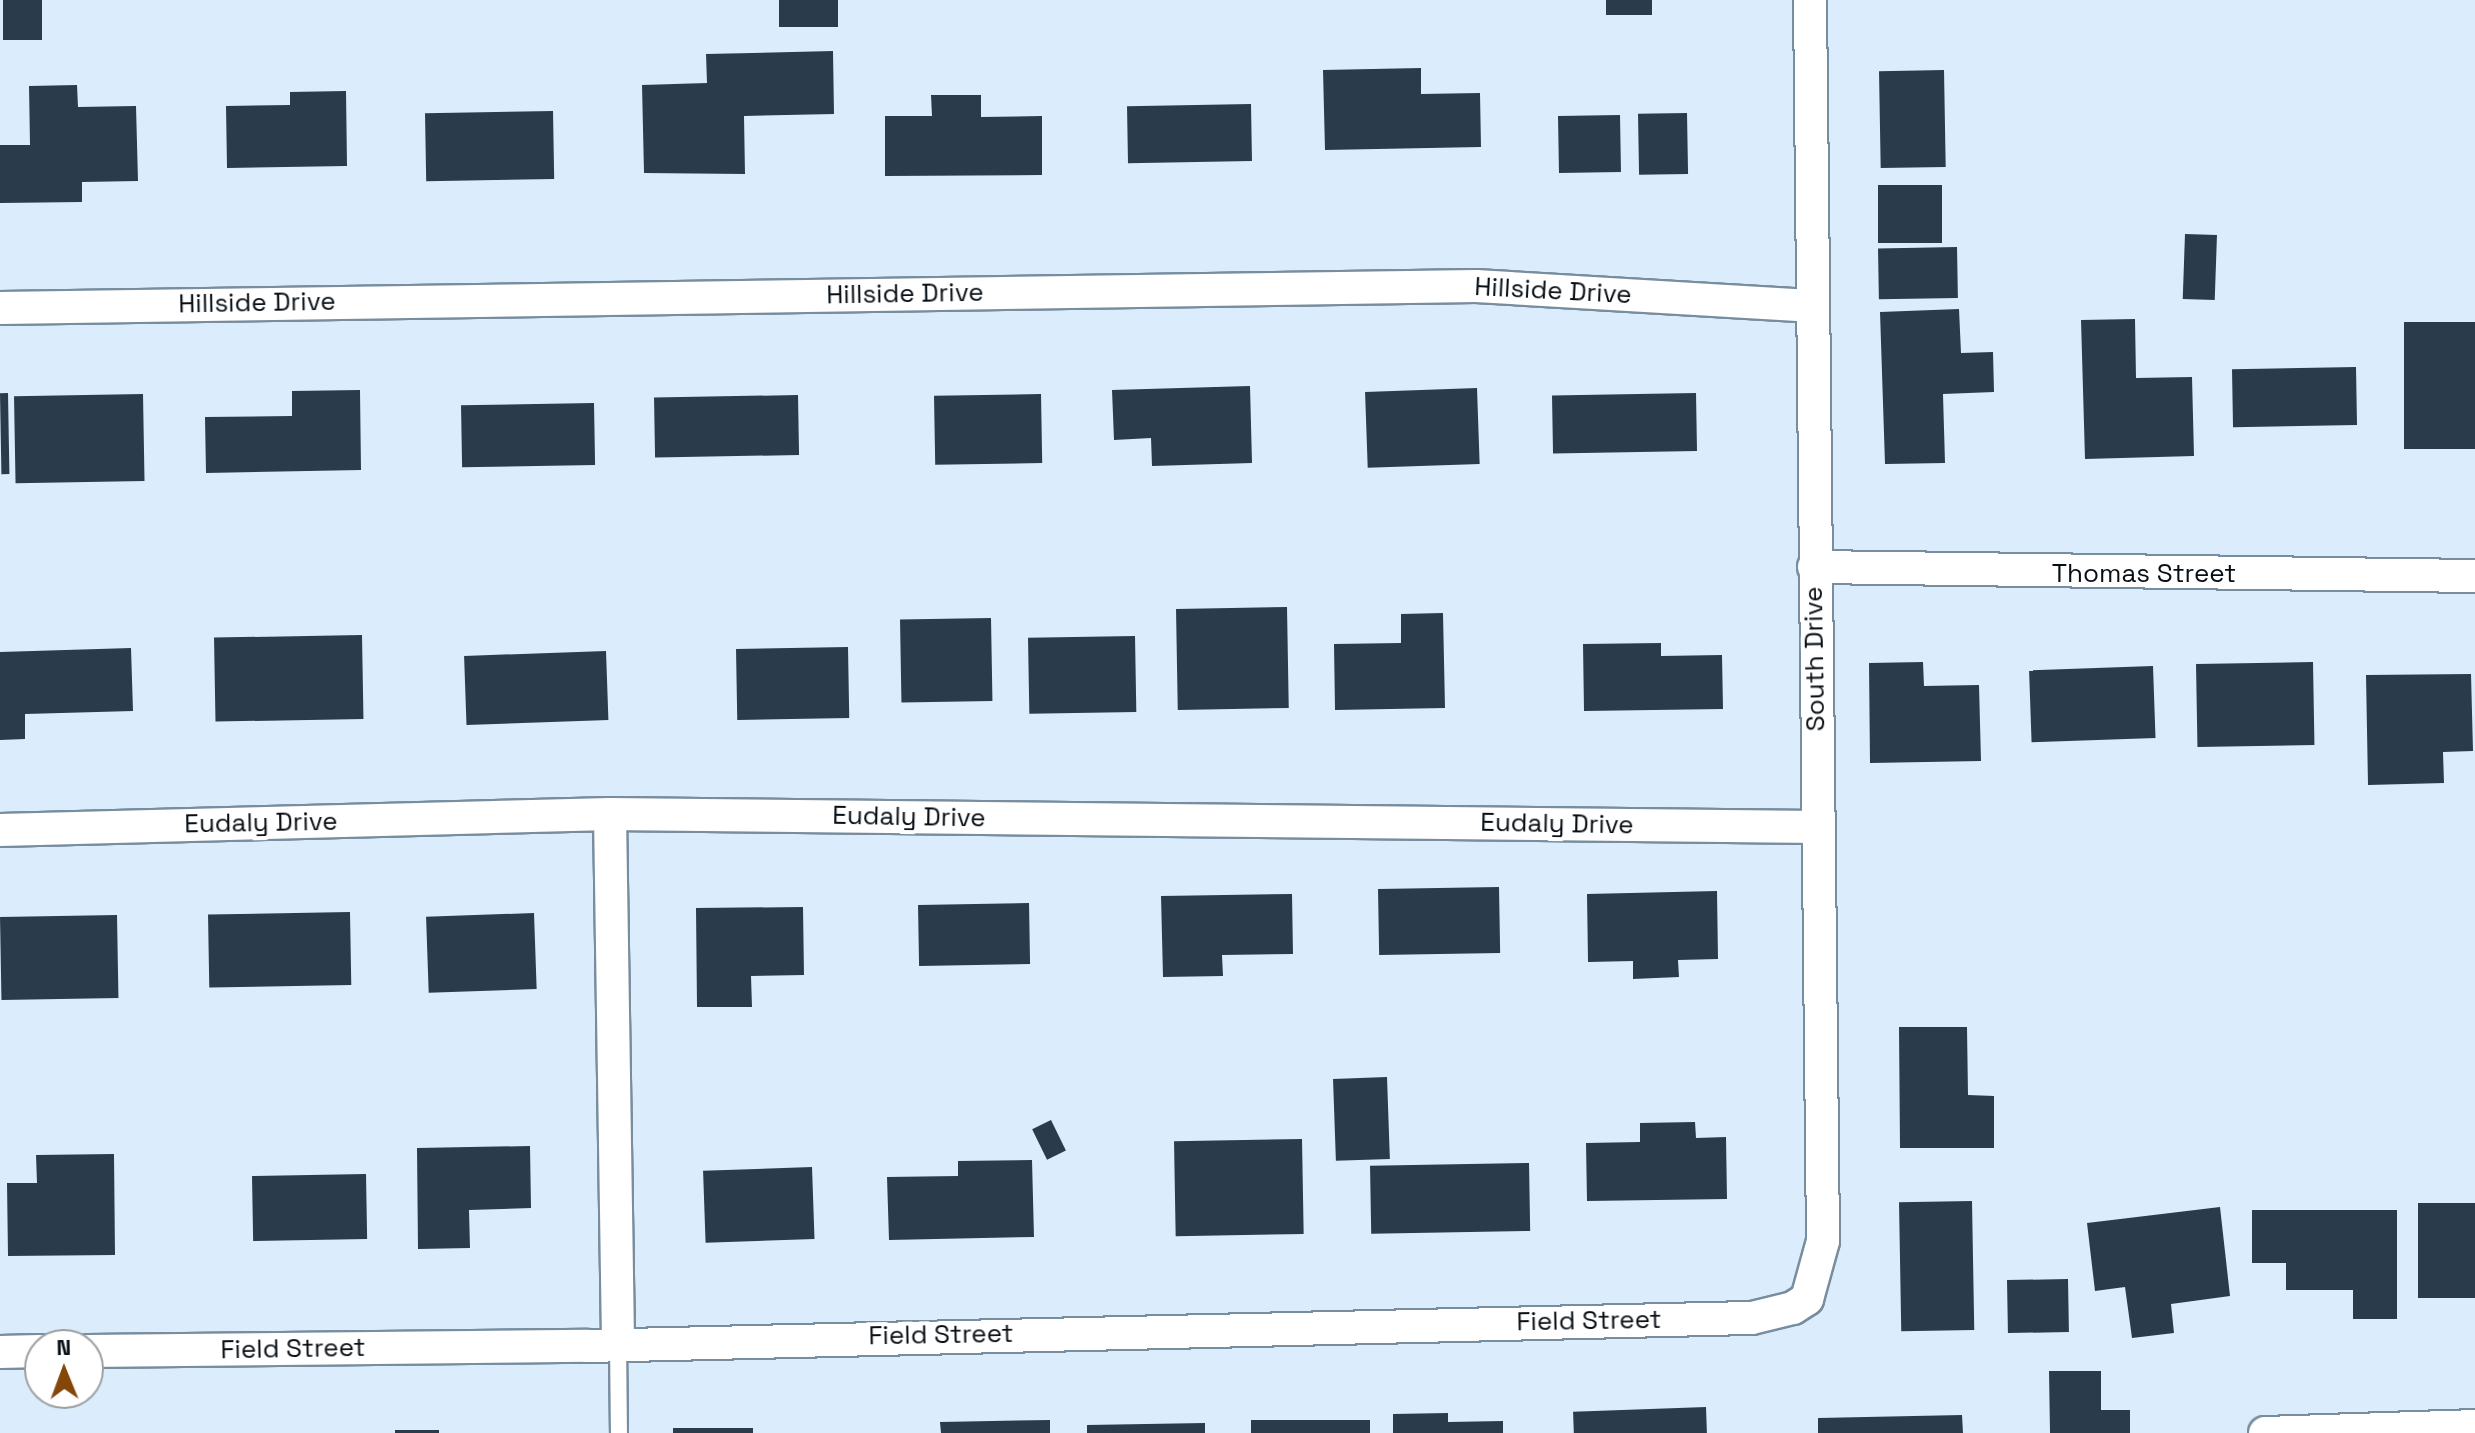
<!DOCTYPE html>
<style>
body{margin:0}
#map{position:relative;width:2475px;height:1433px;overflow:hidden;background:#dbedfc;font-family:"Space Grotesk",sans-serif}
div>[style]{position:absolute}
[style*='--x']{left:calc(var(--x)*1px);top:calc(var(--y)*1px);width:calc(var(--w)*1px);rotate:calc(var(--a)*1deg)}
.building>*{inset:0;background:#2a3c4b;transform-origin:0 0}
.roads{filter:drop-shadow(2px 0 #788d9e) drop-shadow(-2px 0 #788d9e) drop-shadow(0 2px #788d9e) drop-shadow(0 -2px #788d9e)}
.service>*{height:16px;margin:-8px;padding:0 8px;transform-origin:8px;border-radius:8px;background:#fff}
.minor>*{height:32px;margin:-16px;padding:0 16px;transform-origin:16px;border-radius:16px;background:#fff}
span{translate:-50% -50%;white-space:nowrap;text-align:center;line-height:1.15;-webkit-text-stroke:8px #fff;paint-order:stroke}
.street-label{font-size:26px;color:#070e14}
.north{position:absolute;left:24px;top:1329px;width:80px;height:80px;box-sizing:border-box;background:#fff;border:2px solid #9c9fa1;border-radius:50%;rotate:359deg;font-size:22px;font-weight:700;line-height:32px;text-align:center;color:#070e14}
.north::after{content:'';display:block;margin:auto;width:28px;height:36px;background:#854707;clip-path:polygon(50% 0,100% 100%,50% 72%,0 100%)}
</style>
<div id="map">
<div class="building">
<i style="left:3px;top:0;width:39px;height:40px"></i>
<i style="left:779px;top:0;width:59px;height:27px"></i>
<i style="left:1606px;top:0;width:46px;height:15px"></i>
<i style="clip-path:polygon(833px 51px,834px 114px,744px 116px,745px 174px,644px 173px,642px 85px,707px 83px,706px 54px)"></i>
<i style="clip-path:polygon(1421px 68px,1421px 94px,1480px 93px,1481px 147px,1325px 150px,1323px 70px)"></i>
<i style="left:1944px;top:70px;width:97px;height:65px;rotate:89deg"></i>
<i style="clip-path:polygon(77px 85px,78px 107px,136px 106px,138px 181px,82px 182px,82px 202px,0 203px,0 145px,30px 145px,29px 86px)"></i>
<i style="clip-path:polygon(346px 91px,347px 166px,227px 168px,226px 106px,290px 105px,290px 92px)"></i>
<i style="clip-path:polygon(931px 95px,981px 95px,981px 117px,1042px 116px,1042px 175px,885px 176px,885px 116px,932px 116px)"></i>
<i style="left:1251px;top:104px;width:57px;height:124px;rotate:89deg"></i>
<i style="left:553px;top:111px;width:68px;height:128px;rotate:89deg"></i>
<i style="left:1687px;top:113px;width:61px;height:49px;rotate:89deg"></i>
<i style="left:1620px;top:115px;width:57px;height:62px;rotate:89deg"></i>
<i style="left:1878px;top:185px;width:64px;height:58px"></i>
<i style="left:2185px;top:234px;width:32px;height:65px;rotate:2deg"></i>
<i style="left:1957px;top:247px;width:51px;height:79px;rotate:89deg"></i>
<i style="clip-path:polygon(1959px 309px,1961px 353px,1993px 352px,1994px 392px,1943px 394px,1945px 463px,1885px 464px,1880px 312px)"></i>
<i style="clip-path:polygon(2135px 319px,2136px 378px,2192px 377px,2194px 456px,2085px 459px,2081px 320px)"></i>
<i style="left:2475px;top:322px;width:127px;height:71px;rotate:90deg"></i>
<i style="left:2356px;top:367px;width:58px;height:124px;rotate:89deg"></i>
<i style="clip-path:polygon(1250px 386px,1252px 463px,1152px 466px,1151px 438px,1114px 440px,1112px 390px)"></i>
<i style="left:1477px;top:388px;width:76px;height:112px;rotate:88deg"></i>
<i style="clip-path:polygon(360px 390px,361px 470px,206px 473px,205px 417px,292px 416px,292px 391px)"></i>
<i style="left:8px;top:393px;width:81px;height:8px;rotate:89deg"></i>
<i style="left:1696px;top:393px;width:58px;height:144px;rotate:89deg"></i>
<i style="left:143px;top:394px;width:87px;height:129px;rotate:89deg"></i>
<i style="left:1041px;top:394px;width:69px;height:107px;rotate:89deg"></i>
<i style="left:798px;top:395px;width:60px;height:144px;rotate:89deg"></i>
<i style="left:594px;top:403px;width:62px;height:133px;rotate:89deg"></i>
<i style="left:1287px;top:607px;width:101px;height:111px;rotate:89deg"></i>
<i style="clip-path:polygon(1443px 613px,1445px 708px,1335px 710px,1334px 644px,1401px 643px,1401px 614px)"></i>
<i style="left:991px;top:618px;width:83px;height:91px;rotate:89deg"></i>
<i style="left:362px;top:635px;width:84px;height:148px;rotate:89deg"></i>
<i style="left:1135px;top:636px;width:76px;height:107px;rotate:89deg"></i>
<i style="clip-path:polygon(1661px 643px,1661px 656px,1722px 655px,1723px 709px,1584px 711px,1583px 644px)"></i>
<i style="left:848px;top:647px;width:71px;height:112px;rotate:89deg"></i>
<i style="clip-path:polygon(131px 648px,133px 711px,25px 714px,25px 739px,0 740px,0 652px)"></i>
<i style="left:606px;top:651px;width:69px;height:142px;rotate:88deg"></i>
<i style="clip-path:polygon(1923px 662px,1924px 686px,1979px 685px,1981px 761px,1870px 763px,1869px 663px)"></i>
<i style="left:2313px;top:662px;width:83px;height:117px;rotate:89deg"></i>
<i style="left:2153px;top:666px;width:72px;height:124px;rotate:88deg"></i>
<i style="clip-path:polygon(2471px 674px,2473px 751px,2443px 752px,2444px 783px,2368px 785px,2366px 675px)"></i>
<i style="left:1499px;top:887px;width:66px;height:121px;rotate:89deg"></i>
<i style="clip-path:polygon(1717px 891px,1718px 959px,1678px 960px,1679px 977px,1633px 979px,1633px 961px,1588px 962px,1587px 894px)"></i>
<i style="clip-path:polygon(1292px 894px,1293px 954px,1222px 955px,1223px 976px,1163px 977px,1161px 896px)"></i>
<i style="left:1029px;top:903px;width:61px;height:111px;rotate:89deg"></i>
<i style="clip-path:polygon(803px 907px,804px 975px,751px 976px,752px 1007px,697px 1007px,696px 908px)"></i>
<i style="left:350px;top:912px;width:73px;height:142px;rotate:89deg"></i>
<i style="left:534px;top:913px;width:76px;height:108px;rotate:88deg"></i>
<i style="left:117px;top:915px;width:83px;height:117px;rotate:89deg"></i>
<i style="clip-path:polygon(1899px 1027px,1967px 1027px,1968px 1095px,1994px 1096px,1994px 1148px,1900px 1148px)"></i>
<i style="left:1387px;top:1077px;width:82px;height:54px;rotate:88deg"></i>
<i style="left:1051px;top:1120px;width:34px;height:21px;rotate:64deg"></i>
<i style="clip-path:polygon(1695px 1122px,1696px 1138px,1726px 1137px,1727px 1199px,1587px 1201px,1586px 1143px,1640px 1142px,1640px 1123px)"></i>
<i style="left:1302px;top:1139px;width:95px;height:128px;rotate:89deg"></i>
<i style="clip-path:polygon(530px 1146px,531px 1208px,469px 1210px,470px 1248px,418px 1249px,417px 1148px)"></i>
<i style="clip-path:polygon(114px 1154px,115px 1255px,8px 1256px,7px 1183px,37px 1183px,36px 1155px)"></i>
<i style="clip-path:polygon(1032px 1160px,1034px 1237px,889px 1240px,887px 1177px,958px 1176px,958px 1161px)"></i>
<i style="left:1529px;top:1163px;width:68px;height:159px;rotate:89deg"></i>
<i style="left:812px;top:1167px;width:72px;height:109px;rotate:88deg"></i>
<i style="left:366px;top:1174px;width:65px;height:114px;rotate:89deg"></i>
<i style="left:1972px;top:1201px;width:129px;height:73px;rotate:89deg"></i>
<i style="left:2475px;top:1203px;width:95px;height:57px;rotate:90deg"></i>
<i style="clip-path:polygon(2220px 1207px,2230px 1296px,2171px 1304px,2174px 1333px,2132px 1338px,2125px 1287px,2095px 1291px,2087px 1223px)"></i>
<i style="clip-path:polygon(2252px 1210px,2397px 1210px,2397px 1319px,2353px 1319px,2353px 1290px,2286px 1290px,2286px 1263px,2252px 1263px)"></i>
<i style="left:2068px;top:1279px;width:53px;height:61px;rotate:89deg"></i>
<i style="clip-path:polygon(2049px 1371px,2101px 1371px,2101px 1410px,2130px 1410px,2130px 1433px,2050px 1433px)"></i>
<i style="left:1706px;top:1407px;width:26px;height:133px;rotate:88deg"></i>
<i style="clip-path:polygon(1448px 1413px,1448px 1422px,1503px 1421px,1503px 1433px,1393px 1433px,1393px 1414px)"></i>
<i style="clip-path:polygon(1962px 1415px,1963px 1433px,1818px 1433px,1818px 1418px)"></i>
<i style="clip-path:polygon(1050px 1420px,1050px 1433px,941px 1433px,940px 1422px)"></i>
<i style="left:1251px;top:1420px;width:119px;height:13px"></i>
<i style="clip-path:polygon(1205px 1423px,1205px 1433px,1087px 1433px,1087px 1425px)"></i>
<i style="left:673px;top:1428px;width:80px;height:5px"></i>
<i style="left:395px;top:1430px;width:44px;height:3px"></i>
</div>
<div class="roads">
<div class="service">
<i style="--x:618;--y:1342;--w:91;--a:89.4"></i>
</div>
<div class="minor">
<i style="--x:0;--y:308;--w:1476;--a:-0.85"></i>
<i style="--x:1476;--y:286;--w:335;--a:3.4"></i>
<i style="--x:1814;--y:567;--w:661;--a:0.78"></i>
<i style="--x:610;--y:814;--w:528;--a:89.13"></i>
<i style="--x:0;--y:830;--w:610;--a:-1.5"></i>
<i style="--x:610;--y:814;--w:1208;--a:0.62"></i>
<i style="--x:88;--y:1351;--w:499;--a:-0.6"></i>
<i style="--x:587;--y:1346;--w:1165;--a:-1.38"></i>
<i style="--x:1752;--y:1318;--w:42;--a:-13.7"></i>
<i style="--x:1793;--y:1308;--w:17;--a:-33"></i>
<i style="--x:1807;--y:1299;--w:60;--a:-74.6"></i>
<i style="--x:1823;--y:1241;--w:1241;--a:-90.6"></i>
<i style="--x:0;--y:1352;--w:40;--a:-1.4"></i>
<i style="--x:2265;--y:1433;--w:210;--a:-1.9"></i>
</div>
</div>
<div class="street-label">
<span style="left:1553px;top:291px;rotate:3deg">Hillside Drive</span>
<span style="left:905px;top:294px;rotate:-1deg">Hillside Drive</span>
<span style="left:257px;top:303px;rotate:-1deg">Hillside Drive</span>
<span style="left:2144px;top:574px">Thomas Street</span>
<span style="left:1815px;top:659px;rotate:-91deg">South Drive</span>
<span style="left:909px;top:817px;rotate:1deg">Eudaly Drive</span>
<span style="left:261px;top:823px;rotate:-1deg">Eudaly Drive</span>
<span style="left:1557px;top:824px;rotate:1deg">Eudaly Drive</span>
<span style="left:1589px;top:1321px;rotate:-1deg">Field Street</span>
<span style="left:941px;top:1335px;rotate:-1deg">Field Street</span>
<span style="left:293px;top:1349px;rotate:-1deg">Field Street</span>
</div>
<div class="north">N</div>
</div>
